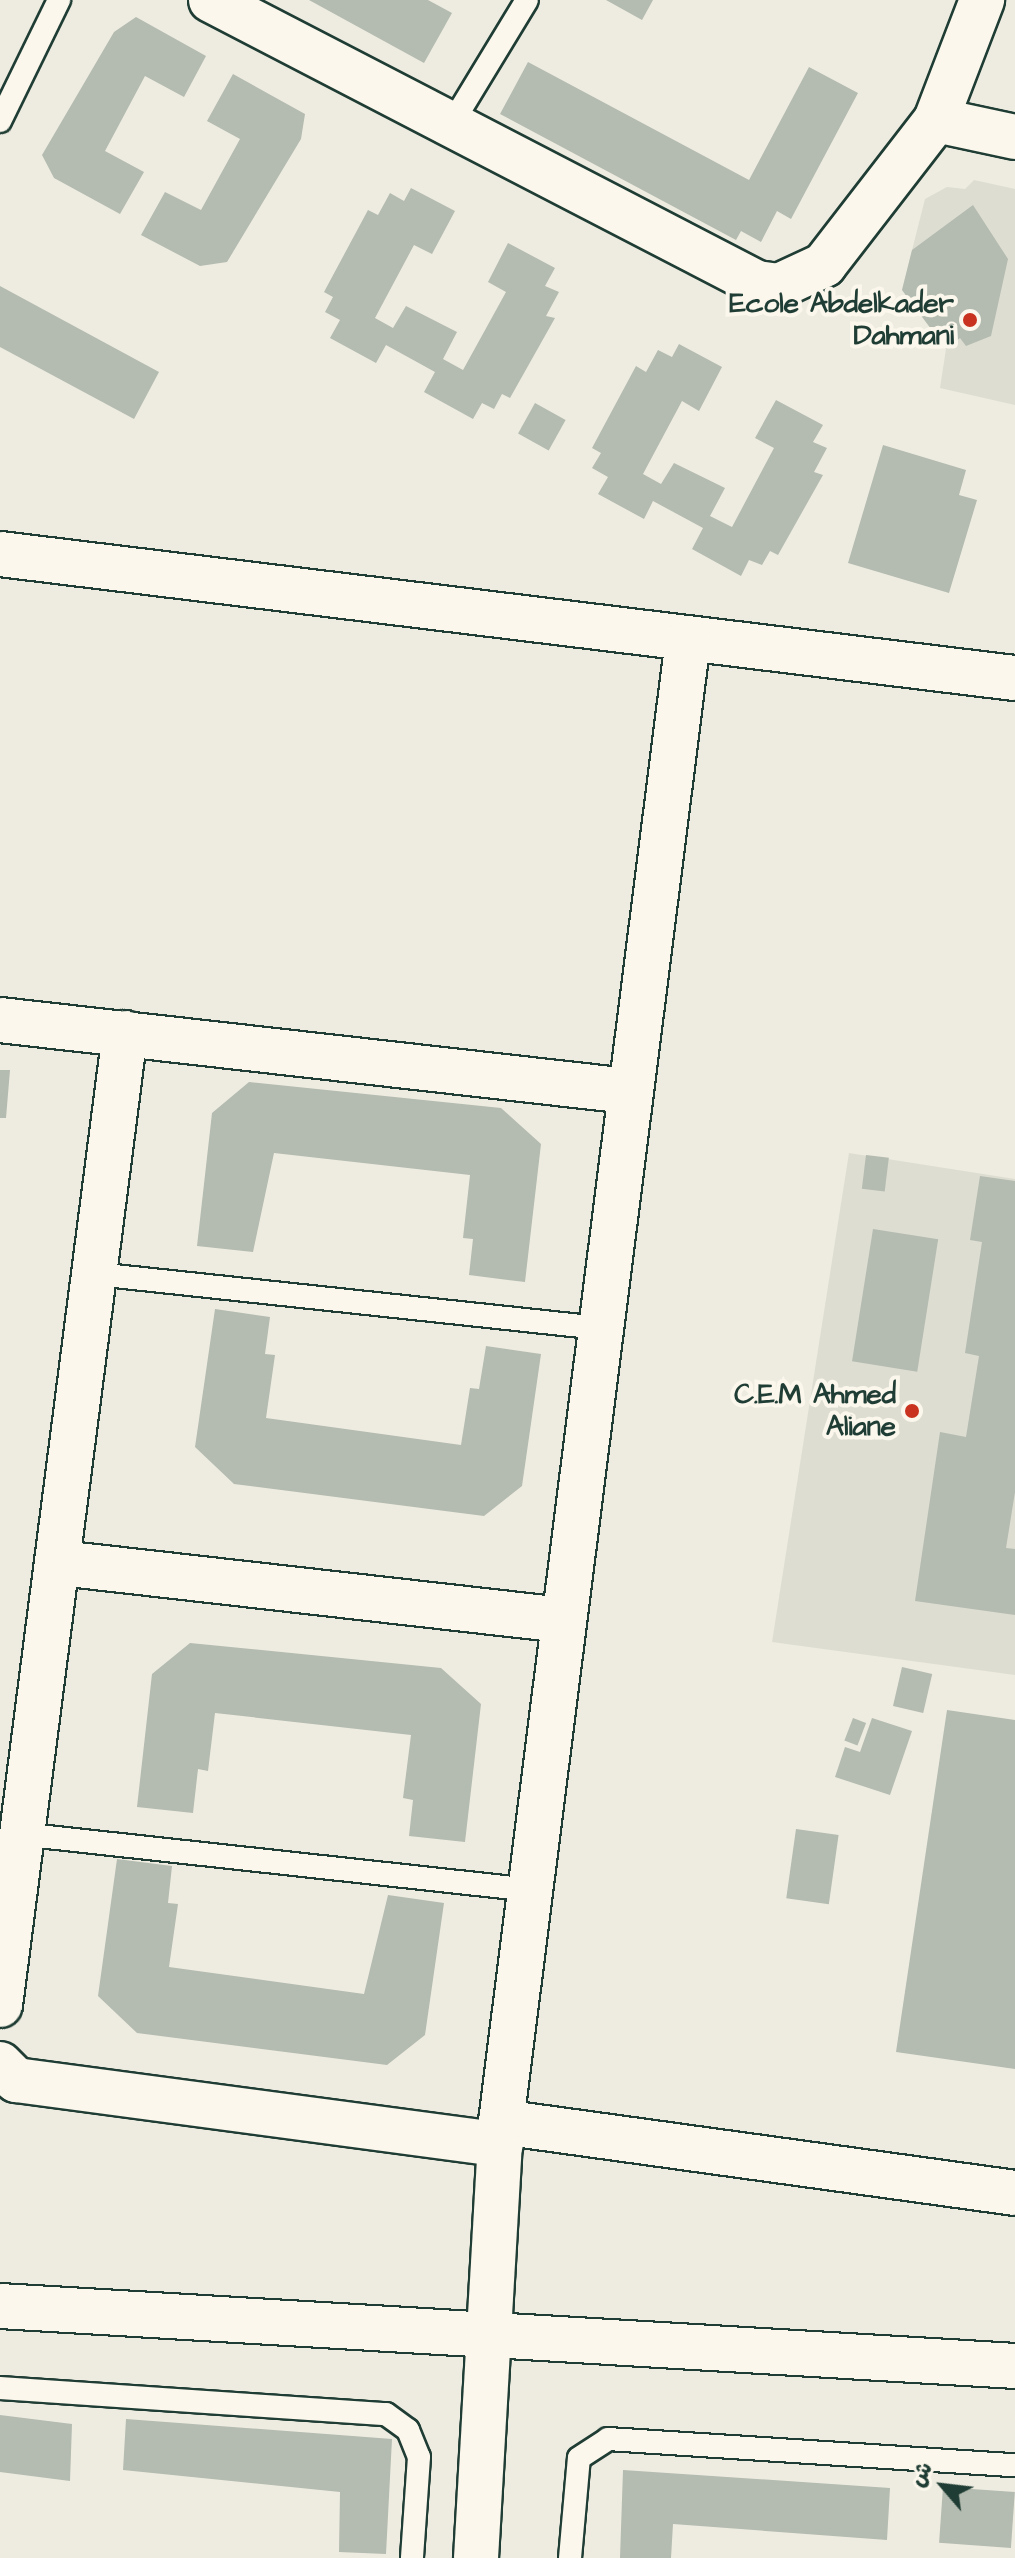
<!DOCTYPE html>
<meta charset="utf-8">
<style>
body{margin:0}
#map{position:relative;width:1015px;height:2558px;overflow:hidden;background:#eeece1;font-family:"Architects Daughter","Playpen Sans Arabic",sans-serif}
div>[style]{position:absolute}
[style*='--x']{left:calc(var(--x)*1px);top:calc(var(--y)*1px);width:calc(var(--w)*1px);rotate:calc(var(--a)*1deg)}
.built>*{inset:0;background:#ddddd2}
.building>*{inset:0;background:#b4bbb0;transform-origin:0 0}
.roads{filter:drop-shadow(2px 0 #1f3d34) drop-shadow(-2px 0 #1f3d34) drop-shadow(0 2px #1f3d34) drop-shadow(0 -2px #1f3d34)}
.service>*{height:22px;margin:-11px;padding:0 11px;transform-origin:11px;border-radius:11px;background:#fbf7ec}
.minor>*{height:44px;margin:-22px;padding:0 22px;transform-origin:22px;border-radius:22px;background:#fbf7ec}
.dots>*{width:22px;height:22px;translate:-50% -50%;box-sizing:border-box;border:4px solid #fbf7ec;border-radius:50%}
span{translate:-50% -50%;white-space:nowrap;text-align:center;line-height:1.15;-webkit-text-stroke:8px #fbf7ec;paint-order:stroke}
.poi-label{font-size:28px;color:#1f3d34;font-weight:700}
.right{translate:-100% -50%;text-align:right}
.north{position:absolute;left:903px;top:2446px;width:80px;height:80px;-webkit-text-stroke:6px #fbf7ec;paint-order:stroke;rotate:298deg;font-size:22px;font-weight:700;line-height:32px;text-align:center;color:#1f3d34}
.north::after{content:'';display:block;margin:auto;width:28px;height:36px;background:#1f3d34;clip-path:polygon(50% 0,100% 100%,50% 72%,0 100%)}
</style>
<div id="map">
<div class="built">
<i style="clip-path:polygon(974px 180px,1015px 189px,1015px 405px,940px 388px,946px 349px,902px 290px,925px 199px,947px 187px,965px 189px)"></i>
<i style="clip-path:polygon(849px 1153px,1015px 1179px,1015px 1675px,772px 1642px)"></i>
</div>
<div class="building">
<i style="clip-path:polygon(309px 0,428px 0,452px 13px,424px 63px)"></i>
<i style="clip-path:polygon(606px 0,653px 0,642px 20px)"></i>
<i style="clip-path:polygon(136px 17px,206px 56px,184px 97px,145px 76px,105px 151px,144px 172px,120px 214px,54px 178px,42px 155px,114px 32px)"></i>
<i style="clip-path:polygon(528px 62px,749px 180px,809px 67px,858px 93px,791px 219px,777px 211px,761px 242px,741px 231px,736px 240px,500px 114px)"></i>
<i style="clip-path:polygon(233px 74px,305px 114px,301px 139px,227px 262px,200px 266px,141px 235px,165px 192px,201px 210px,240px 139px,207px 121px)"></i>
<i style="clip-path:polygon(411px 188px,455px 211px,432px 254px,414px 245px,375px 318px,393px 328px,406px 306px,457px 332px,443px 359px,463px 370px,506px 292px,488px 282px,508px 243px,555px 268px,545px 286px,559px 292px,546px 316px,555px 318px,510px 398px,502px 394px,494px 409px,482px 403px,473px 419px,424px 392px,435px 372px,386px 345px,376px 363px,330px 338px,340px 320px,325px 312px,333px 297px,324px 292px,368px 210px,378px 215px,390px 193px,404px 201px)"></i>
<i style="clip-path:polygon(973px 205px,1008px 259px,991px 336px,966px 346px,960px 338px,946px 349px,902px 290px,912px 250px)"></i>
<i style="clip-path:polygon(0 286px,159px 372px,134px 419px,0 347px)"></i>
<i style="clip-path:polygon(679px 344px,722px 367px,699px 411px,682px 401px,643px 474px,661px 484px,674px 463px,725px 488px,710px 516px,732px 527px,774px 448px,755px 438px,776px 400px,823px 425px,813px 442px,827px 448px,814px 472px,823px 475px,778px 555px,770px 551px,762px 565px,749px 560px,741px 576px,692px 549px,703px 528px,653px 501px,644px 519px,598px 494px,608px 477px,592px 468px,601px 453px,592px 448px,636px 366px,646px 372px,658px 350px,672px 357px)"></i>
<i style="left:535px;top:403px;width:35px;height:35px;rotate:29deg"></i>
<i style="clip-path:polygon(883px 445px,966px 470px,959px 495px,977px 500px,949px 593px,848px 563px)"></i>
<i style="clip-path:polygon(0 1070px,10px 1070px,6px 1118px,0 1118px)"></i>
<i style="clip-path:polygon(249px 1082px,501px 1108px,541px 1144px,525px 1282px,469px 1275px,473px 1239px,463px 1238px,470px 1175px,274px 1153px,253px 1252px,197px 1246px,212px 1113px)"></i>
<i style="left:866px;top:1155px;width:23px;height:34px;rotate:7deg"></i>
<i style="clip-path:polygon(980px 1176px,1015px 1181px,1015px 1492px,1006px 1548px,1015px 1549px,1015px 1615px,915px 1601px,940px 1432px,966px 1437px,979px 1356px,965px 1353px,982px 1242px,970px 1240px)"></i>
<i style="left:873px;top:1229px;width:66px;height:134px;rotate:9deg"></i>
<i style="clip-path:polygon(215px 1309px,270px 1317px,265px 1354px,275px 1355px,266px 1418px,461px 1445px,470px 1388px,479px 1389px,486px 1346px,541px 1354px,522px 1486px,484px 1516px,234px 1484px,195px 1447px)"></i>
<i style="clip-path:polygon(190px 1643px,441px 1668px,481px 1704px,465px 1842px,409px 1836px,413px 1800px,403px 1798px,411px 1735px,215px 1713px,208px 1771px,198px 1769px,193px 1813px,137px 1807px,152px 1674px)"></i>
<i style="left:902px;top:1667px;width:31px;height:40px;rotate:13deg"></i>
<i style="clip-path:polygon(947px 1710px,1015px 1720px,1015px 2069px,896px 2052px)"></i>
<i style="left:853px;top:1718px;width:14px;height:24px;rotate:21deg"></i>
<i style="clip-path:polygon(872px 1718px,912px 1731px,890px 1795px,835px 1777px,845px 1747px,860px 1752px)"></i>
<i style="left:796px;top:1829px;width:43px;height:70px;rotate:8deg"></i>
<i style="clip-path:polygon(117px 1859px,172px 1866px,168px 1903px,178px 1904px,169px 1967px,364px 1994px,388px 1895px,444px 1903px,425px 2035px,387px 2065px,137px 2033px,98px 1996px)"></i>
<i style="clip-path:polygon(0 2415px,72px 2424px,70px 2481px,0 2472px)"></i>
<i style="clip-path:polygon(126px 2419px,392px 2439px,386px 2554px,339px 2552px,340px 2492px,123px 2470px)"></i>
<i style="clip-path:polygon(623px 2470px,890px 2488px,887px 2540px,673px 2524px,671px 2558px,620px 2558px)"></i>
<i style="left:943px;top:2487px;width:72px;height:56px;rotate:4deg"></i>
</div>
<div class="roads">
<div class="service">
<i style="--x:0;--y:121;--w:135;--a:-64"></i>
<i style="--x:451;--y:125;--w:146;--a:-58.7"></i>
<i style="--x:96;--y:1274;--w:507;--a:6.12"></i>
<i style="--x:20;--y:1834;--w:514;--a:6.25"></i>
<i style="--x:0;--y:2388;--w:387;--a:3.9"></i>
<i style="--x:386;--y:2414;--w:27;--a:36"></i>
<i style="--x:408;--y:2430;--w:29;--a:68"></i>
<i style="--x:419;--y:2457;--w:101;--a:94"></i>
<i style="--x:570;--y:2558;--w:100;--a:-84.9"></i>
<i style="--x:579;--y:2458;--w:35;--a:-33"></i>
<i style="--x:608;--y:2439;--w:408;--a:3.7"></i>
</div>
<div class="minor">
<i style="--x:211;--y:0;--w:615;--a:27.4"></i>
<i style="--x:757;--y:283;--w:22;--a:8"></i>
<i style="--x:779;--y:286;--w:50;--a:-25"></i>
<i style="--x:824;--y:265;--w:183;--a:-52.3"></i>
<i style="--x:936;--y:120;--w:129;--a:-69"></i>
<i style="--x:936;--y:120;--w:81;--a:12.1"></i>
<i style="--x:0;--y:554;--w:1023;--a:6.97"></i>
<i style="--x:0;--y:1020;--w:632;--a:6.45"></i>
<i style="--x:60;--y:1563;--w:506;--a:6.47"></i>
<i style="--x:0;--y:2005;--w:980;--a:-82.67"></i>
<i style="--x:0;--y:2064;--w:23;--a:45"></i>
<i style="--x:16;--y:2080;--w:489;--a:7.6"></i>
<i style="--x:501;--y:2122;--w:519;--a:7.86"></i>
<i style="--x:0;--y:2306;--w:1017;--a:3.38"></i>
<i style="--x:476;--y:2558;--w:437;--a:-86.7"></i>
<i style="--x:501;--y:2122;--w:1494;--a:-82.81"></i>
</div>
</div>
<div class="dots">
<i style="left:970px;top:320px;background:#c8321e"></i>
<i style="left:912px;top:1411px;background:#c8321e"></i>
</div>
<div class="poi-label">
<span class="right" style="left:954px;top:320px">Ecole Abdelkader<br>Dahmani</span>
<span class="right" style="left:896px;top:1411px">C.E.M Ahmed<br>Aliane</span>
</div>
<div class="north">ش</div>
</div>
